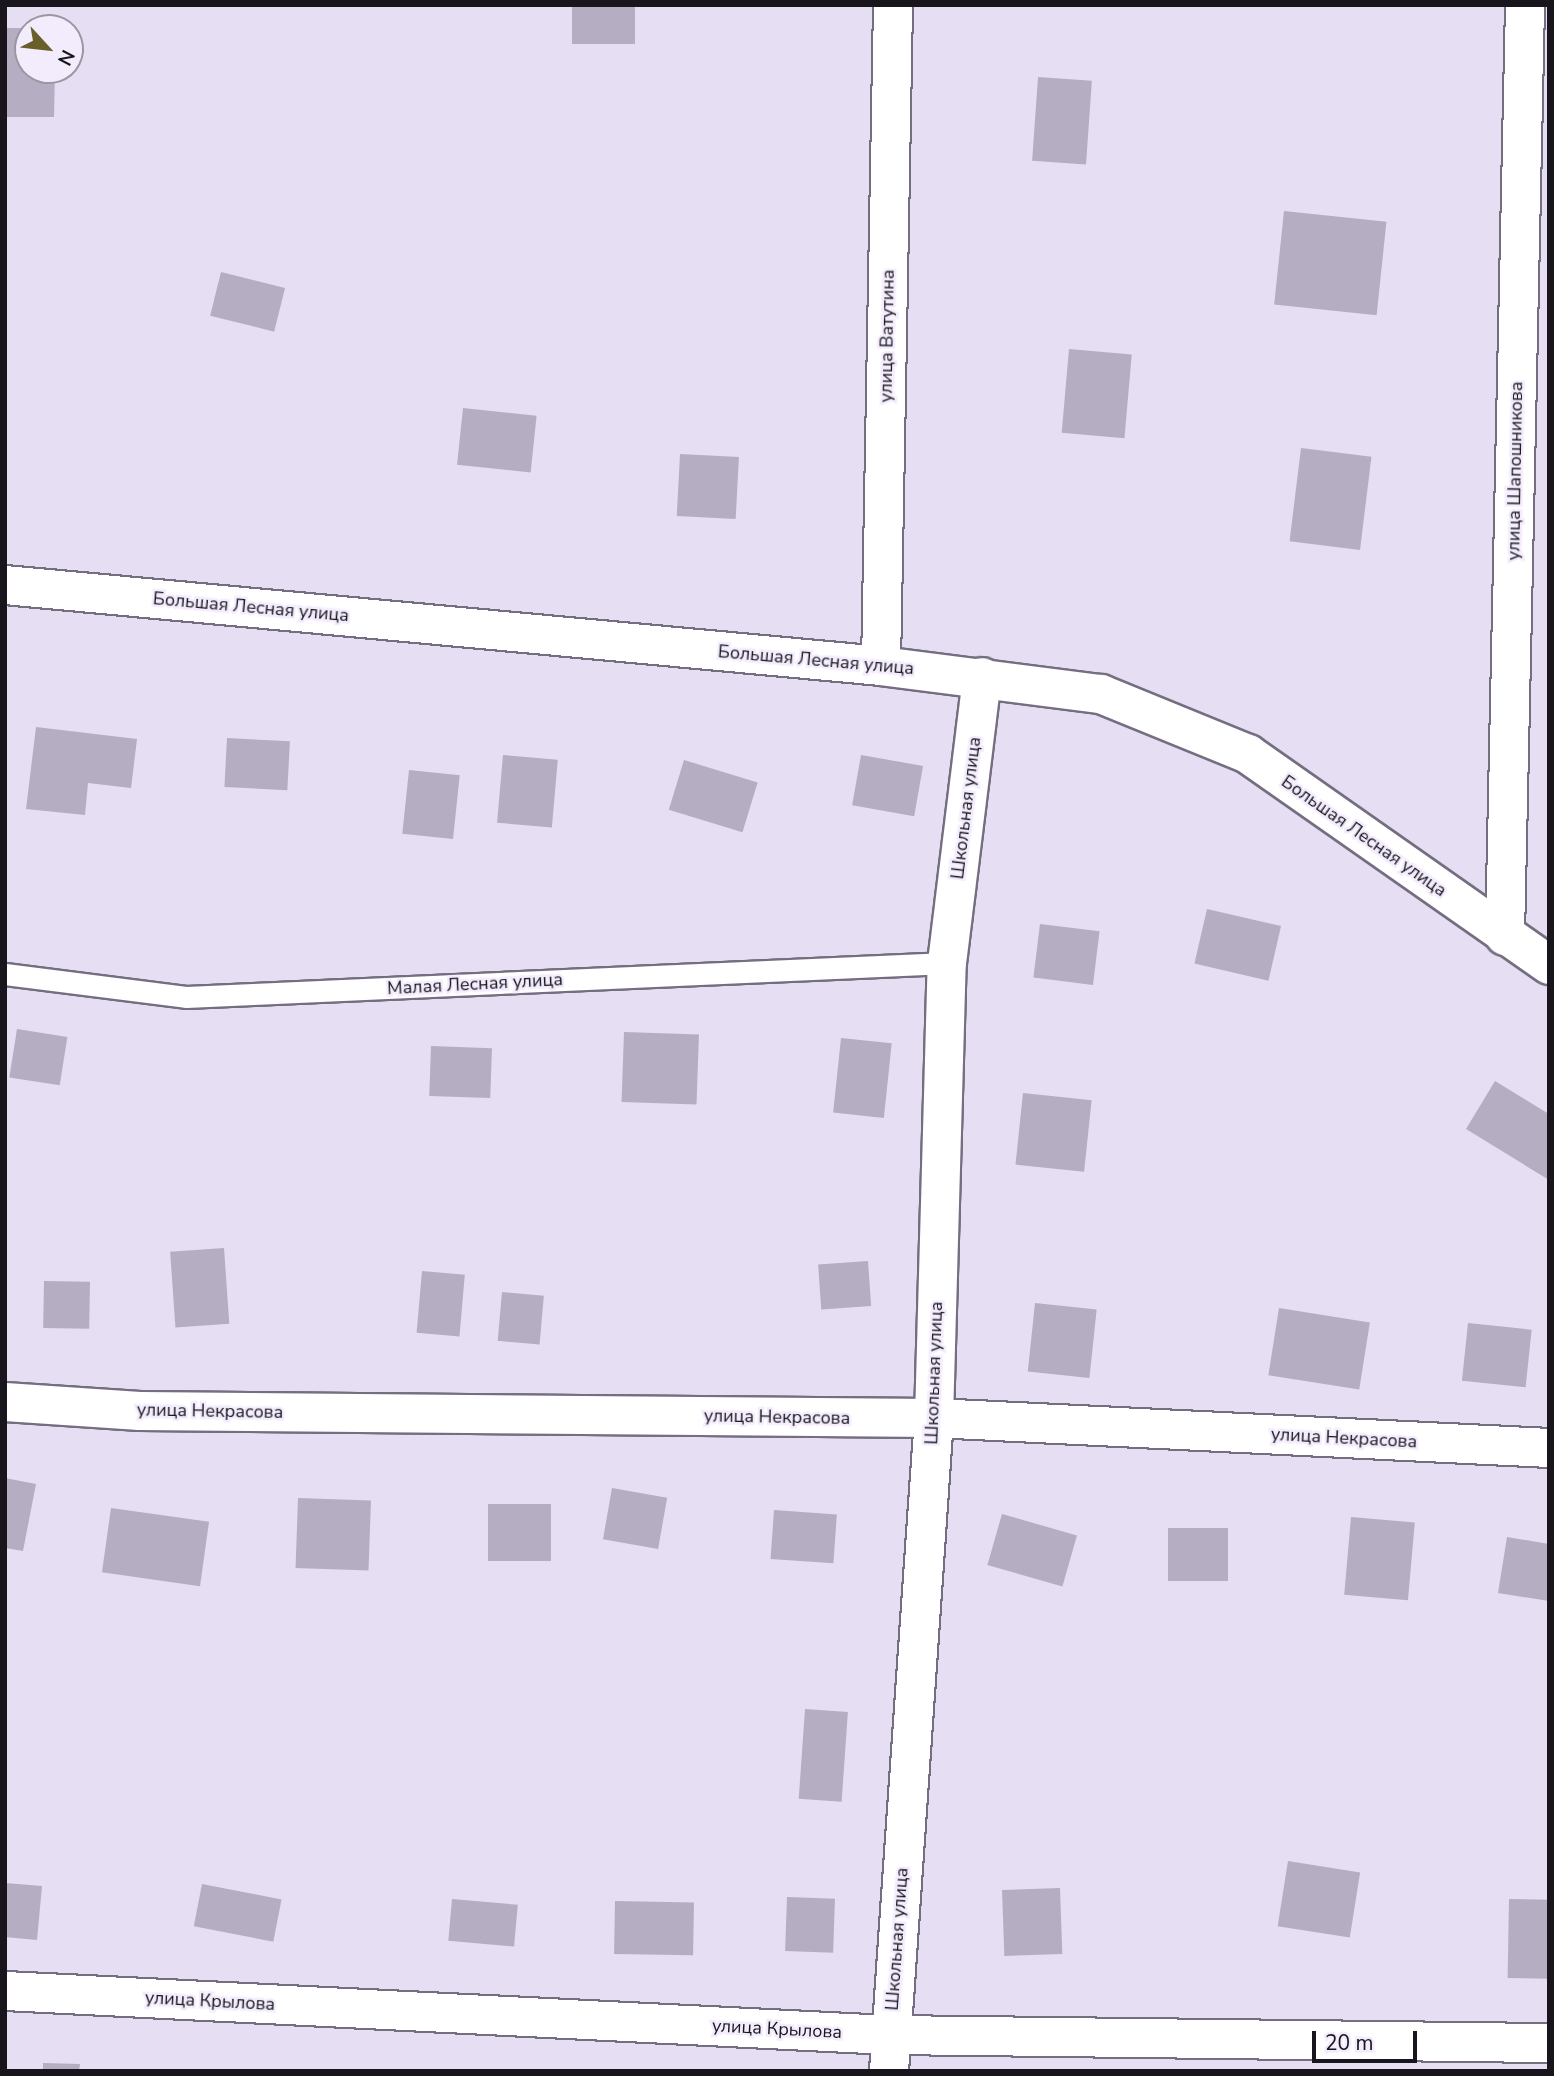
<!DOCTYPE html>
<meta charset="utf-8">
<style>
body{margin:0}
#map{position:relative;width:1554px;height:2076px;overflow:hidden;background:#e6def3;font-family:"Nunito Sans",sans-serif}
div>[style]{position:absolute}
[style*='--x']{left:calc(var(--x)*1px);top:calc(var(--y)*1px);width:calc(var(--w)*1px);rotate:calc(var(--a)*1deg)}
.building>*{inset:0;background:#b5aec2;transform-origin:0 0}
.roads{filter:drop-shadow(2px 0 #756e80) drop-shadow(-2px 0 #756e80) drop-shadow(0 2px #756e80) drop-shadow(0 -2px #756e80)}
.service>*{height:21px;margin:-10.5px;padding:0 10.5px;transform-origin:10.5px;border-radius:10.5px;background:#fff}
.minor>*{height:38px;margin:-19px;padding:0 19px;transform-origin:19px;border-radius:19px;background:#fff}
span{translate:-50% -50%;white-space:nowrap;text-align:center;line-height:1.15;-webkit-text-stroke:5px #f3ecfd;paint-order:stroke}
.street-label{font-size:18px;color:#18151c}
.frame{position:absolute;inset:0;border:7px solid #18151c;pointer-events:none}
.north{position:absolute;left:14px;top:14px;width:70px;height:70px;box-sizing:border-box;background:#f3ecfd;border:2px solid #9b96a3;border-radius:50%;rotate:117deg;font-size:19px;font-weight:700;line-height:28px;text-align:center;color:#18151c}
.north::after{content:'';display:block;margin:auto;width:24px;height:32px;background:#6a5e2b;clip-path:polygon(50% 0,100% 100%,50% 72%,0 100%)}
.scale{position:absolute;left:1312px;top:2031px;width:105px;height:32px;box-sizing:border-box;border:4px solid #18151c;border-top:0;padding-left:9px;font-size:21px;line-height:24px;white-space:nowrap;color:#18151c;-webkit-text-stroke:5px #f3ecfd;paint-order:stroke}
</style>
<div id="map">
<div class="building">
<i style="left:572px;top:5px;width:63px;height:39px"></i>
<i style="clip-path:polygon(5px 28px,28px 28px,28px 70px,55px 70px,54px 117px,5px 117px)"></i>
<i style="left:1038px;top:77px;width:54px;height:84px;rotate:4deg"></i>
<i style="left:1284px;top:211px;width:103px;height:94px;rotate:6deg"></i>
<i style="left:221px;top:272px;width:66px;height:45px;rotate:14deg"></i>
<i style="left:1069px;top:349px;width:63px;height:84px;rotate:5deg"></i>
<i style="left:463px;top:408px;width:74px;height:57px;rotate:6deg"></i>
<i style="left:1301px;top:448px;width:71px;height:94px;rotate:7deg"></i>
<i style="left:680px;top:454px;width:59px;height:62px;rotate:3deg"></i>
<i style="clip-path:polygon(36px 727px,137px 739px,131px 788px,88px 783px,85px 815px,26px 809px)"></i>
<i style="left:227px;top:738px;width:63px;height:49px;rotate:3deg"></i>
<i style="left:503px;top:755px;width:55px;height:68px;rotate:5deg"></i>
<i style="left:861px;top:755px;width:63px;height:51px;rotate:10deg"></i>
<i style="left:684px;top:760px;width:77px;height:52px;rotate:17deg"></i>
<i style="left:409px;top:770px;width:51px;height:64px;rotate:6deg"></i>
<i style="left:1207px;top:909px;width:76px;height:56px;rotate:13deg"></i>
<i style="left:1040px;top:924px;width:60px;height:54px;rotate:7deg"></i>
<i style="left:17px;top:1029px;width:51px;height:49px;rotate:9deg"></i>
<i style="left:624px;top:1032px;width:75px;height:70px;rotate:2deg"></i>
<i style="left:841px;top:1038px;width:51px;height:75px;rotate:6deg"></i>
<i style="left:431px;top:1046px;width:61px;height:50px;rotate:2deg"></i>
<i style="clip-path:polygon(1495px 1081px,1549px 1114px,1549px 1180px,1466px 1129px)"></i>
<i style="left:1023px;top:1093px;width:69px;height:72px;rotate:6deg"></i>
<i style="left:224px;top:1248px;width:76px;height:54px;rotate:86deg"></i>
<i style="left:868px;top:1261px;width:45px;height:50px;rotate:86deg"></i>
<i style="left:422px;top:1271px;width:43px;height:62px;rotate:5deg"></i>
<i style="left:44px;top:1281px;width:46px;height:47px;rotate:1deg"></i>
<i style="left:502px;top:1292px;width:42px;height:49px;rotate:5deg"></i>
<i style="left:1035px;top:1303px;width:62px;height:69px;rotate:6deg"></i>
<i style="left:1279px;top:1308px;width:92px;height:68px;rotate:9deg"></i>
<i style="left:1468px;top:1323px;width:64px;height:58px;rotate:6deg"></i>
<i style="clip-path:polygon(5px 1478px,36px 1484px,23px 1551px,5px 1548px)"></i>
<i style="left:612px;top:1488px;width:56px;height:52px;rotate:10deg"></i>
<i style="left:298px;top:1498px;width:73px;height:70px;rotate:2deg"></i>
<i style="left:488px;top:1504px;width:63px;height:57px"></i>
<i style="left:111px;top:1508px;width:99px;height:65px;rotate:8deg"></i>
<i style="left:774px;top:1510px;width:63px;height:49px;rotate:4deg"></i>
<i style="left:1002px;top:1514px;width:78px;height:53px;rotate:16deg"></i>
<i style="left:1351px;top:1517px;width:64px;height:78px;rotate:5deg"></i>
<i style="left:1168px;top:1528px;width:60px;height:53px"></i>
<i style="clip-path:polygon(1507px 1537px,1549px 1544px,1549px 1601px,1498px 1593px)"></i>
<i style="left:805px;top:1709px;width:43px;height:90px;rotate:4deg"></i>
<i style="left:1288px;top:1861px;width:73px;height:66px;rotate:9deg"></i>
<i style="clip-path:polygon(5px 1883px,42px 1886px,37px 1940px,5px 1937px)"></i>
<i style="left:202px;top:1884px;width:81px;height:43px;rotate:11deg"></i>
<i style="left:1060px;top:1888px;width:66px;height:58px;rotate:88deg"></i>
<i style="left:787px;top:1897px;width:48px;height:54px;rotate:2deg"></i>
<i style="left:452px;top:1899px;width:66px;height:42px;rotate:5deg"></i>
<i style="left:1509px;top:1899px;width:40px;height:79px;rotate:1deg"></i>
<i style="left:615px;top:1901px;width:79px;height:53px;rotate:1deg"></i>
<i style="clip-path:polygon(43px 2063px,80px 2064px,79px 2071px,43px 2071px)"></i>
</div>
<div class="roads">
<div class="service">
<i style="--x:5;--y:974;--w:182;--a:7.2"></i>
<i style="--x:186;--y:997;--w:762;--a:-2.56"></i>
</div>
<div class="minor">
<i style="--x:5;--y:585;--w:880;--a:5.28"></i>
<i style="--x:881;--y:666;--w:222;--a:7.3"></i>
<i style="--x:1101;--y:694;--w:159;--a:22.2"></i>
<i style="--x:1248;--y:754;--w:368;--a:35"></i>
<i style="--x:881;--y:666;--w:661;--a:-88.96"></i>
<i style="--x:1505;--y:936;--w:931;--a:-88.77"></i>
<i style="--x:5;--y:1402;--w:135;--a:3.8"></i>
<i style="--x:140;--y:1411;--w:794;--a:0.51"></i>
<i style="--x:934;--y:1418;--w:616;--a:2.79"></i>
<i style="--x:5;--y:1991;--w:886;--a:2.85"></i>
<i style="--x:890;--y:2035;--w:659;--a:0.7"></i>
<i style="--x:889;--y:2071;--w:655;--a:-86.06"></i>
<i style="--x:934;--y:1418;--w:455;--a:-88.4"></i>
<i style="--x:947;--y:963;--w:288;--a:-83"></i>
</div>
</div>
<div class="street-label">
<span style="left:887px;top:336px;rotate:-89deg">улица Ватутина</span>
<span style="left:1515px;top:471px;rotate:-89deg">улица Шапошникова</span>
<span style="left:251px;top:607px;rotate:5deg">Большая Лесная улица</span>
<span style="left:816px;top:660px;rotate:5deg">Большая Лесная улица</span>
<span style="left:966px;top:808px;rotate:-83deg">Школьная улица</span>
<span style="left:1364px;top:836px;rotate:35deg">Большая Лесная улица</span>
<span style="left:475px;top:984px;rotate:-3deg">Малая Лесная улица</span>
<span style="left:934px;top:1373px;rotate:-88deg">Школьная улица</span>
<span style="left:210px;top:1411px;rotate:1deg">улица Некрасова</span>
<span style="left:777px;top:1417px;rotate:1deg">улица Некрасова</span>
<span style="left:1344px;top:1438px;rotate:3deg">улица Некрасова</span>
<span style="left:897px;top:1939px;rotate:-86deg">Школьная улица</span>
<span style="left:210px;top:2001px;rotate:3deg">улица Крылова</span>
<span style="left:777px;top:2029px;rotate:3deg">улица Крылова</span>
</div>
<div class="frame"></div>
<div class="north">N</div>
<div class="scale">20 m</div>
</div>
